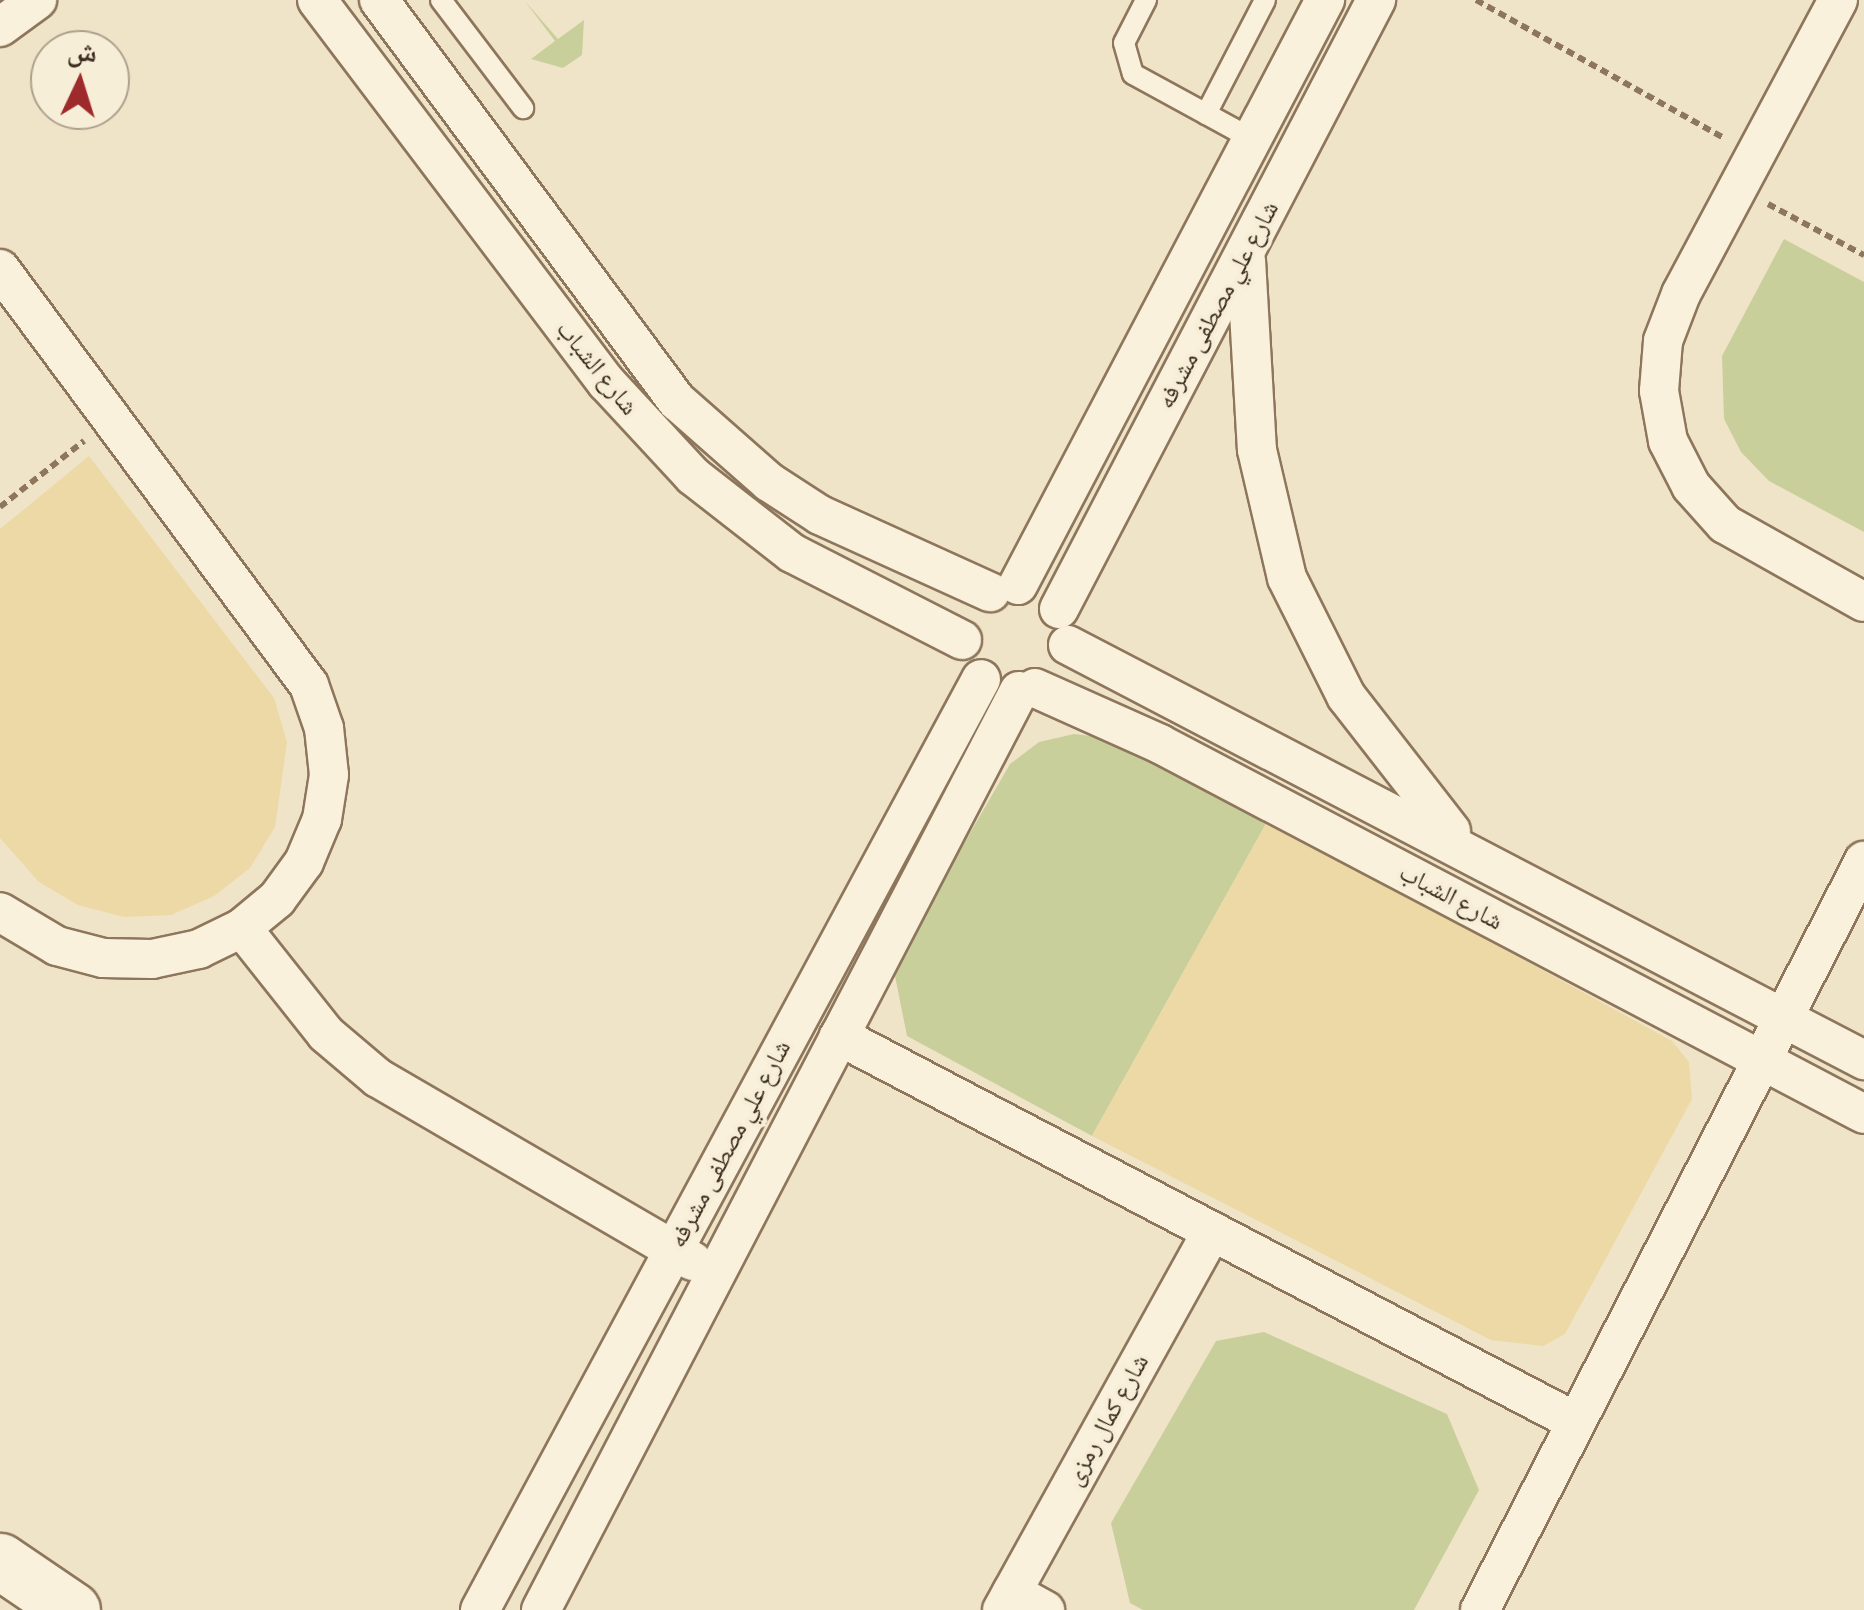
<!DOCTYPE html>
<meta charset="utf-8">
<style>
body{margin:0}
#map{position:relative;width:1864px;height:1610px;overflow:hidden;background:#f0e4c8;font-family:"Crimson Pro","Noto Naskh Arabic",serif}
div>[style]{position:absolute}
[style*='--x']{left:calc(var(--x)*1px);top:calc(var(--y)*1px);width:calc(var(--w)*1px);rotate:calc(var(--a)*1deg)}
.green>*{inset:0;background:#c9cf9b}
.sand>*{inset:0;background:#ecd9a5}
.path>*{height:6px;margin-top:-3px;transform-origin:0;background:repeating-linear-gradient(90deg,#8d765c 0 8px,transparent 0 13px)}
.roads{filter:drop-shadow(2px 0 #8d765c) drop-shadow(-2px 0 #8d765c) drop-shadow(0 2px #8d765c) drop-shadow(0 -2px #8d765c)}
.service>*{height:20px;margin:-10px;padding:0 10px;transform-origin:10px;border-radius:10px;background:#faf1dc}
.minor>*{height:38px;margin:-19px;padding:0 19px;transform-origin:19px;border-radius:19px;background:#faf1dc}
.secondary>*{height:55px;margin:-27.5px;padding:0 27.5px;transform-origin:27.5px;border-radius:27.5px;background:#faf1dc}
span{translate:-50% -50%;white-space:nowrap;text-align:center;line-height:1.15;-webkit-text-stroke:8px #f7eed8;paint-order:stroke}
.street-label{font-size:25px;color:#3d2e20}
.north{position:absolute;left:30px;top:30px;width:100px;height:100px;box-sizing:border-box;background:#f7eed8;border:2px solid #ada18e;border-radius:50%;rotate:4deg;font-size:28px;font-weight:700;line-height:40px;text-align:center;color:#3d2e20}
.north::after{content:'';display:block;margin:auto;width:35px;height:45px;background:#9e2a2b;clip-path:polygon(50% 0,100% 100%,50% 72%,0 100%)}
</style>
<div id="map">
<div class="green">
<i style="clip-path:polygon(524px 0,558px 39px,584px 20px,582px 55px,563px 68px,531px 59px,555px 41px)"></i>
<i style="clip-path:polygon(1784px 239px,1864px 282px,1864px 532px,1769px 481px,1741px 452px,1724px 419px,1722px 356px)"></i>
<i style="clip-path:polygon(1074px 734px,1107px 738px,1268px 820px,1092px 1136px,907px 1036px,895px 976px,904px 947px,1010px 764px,1039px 742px)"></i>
<i style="clip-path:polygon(1264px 1332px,1447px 1414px,1479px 1490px,1414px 1610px,1143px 1610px,1130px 1603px,1111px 1523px,1216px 1341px)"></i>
</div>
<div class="sand">
<i style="clip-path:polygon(89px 456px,274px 698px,287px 742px,275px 827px,250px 868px,214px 896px,171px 915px,124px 917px,78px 905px,39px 882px,0 838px,0 529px)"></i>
<i style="clip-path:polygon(1268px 820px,1672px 1041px,1689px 1062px,1692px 1099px,1565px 1334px,1543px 1346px,1491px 1340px,1092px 1136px)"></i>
</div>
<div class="path">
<i style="--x:1476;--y:0;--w:284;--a:29.1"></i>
<i style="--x:1768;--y:204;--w:109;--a:28"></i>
<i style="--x:0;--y:507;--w:107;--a:-38.2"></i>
</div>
<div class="roads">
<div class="service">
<i style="--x:441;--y:0;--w:136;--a:52.8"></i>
<i style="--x:1146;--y:0;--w:48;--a:117.1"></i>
<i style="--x:1124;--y:43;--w:32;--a:74"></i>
<i style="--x:1133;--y:74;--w:136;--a:28.6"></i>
<i style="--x:1206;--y:114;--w:128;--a:-62.6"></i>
</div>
<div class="minor">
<i style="--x:317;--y:0;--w:480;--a:52.9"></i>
<i style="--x:607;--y:383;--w:127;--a:47.2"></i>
<i style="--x:693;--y:476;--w:125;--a:37.9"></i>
<i style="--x:792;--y:553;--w:191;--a:27.1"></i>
<i style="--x:379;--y:0;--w:500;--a:53.4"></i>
<i style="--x:677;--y:401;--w:123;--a:41.4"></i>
<i style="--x:769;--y:482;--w:61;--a:32.9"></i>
<i style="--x:820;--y:515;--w:187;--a:24.4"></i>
<i style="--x:1838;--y:0;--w:333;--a:118.1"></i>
<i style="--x:1681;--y:294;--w:50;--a:111"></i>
<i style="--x:1663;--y:341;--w:50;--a:94.6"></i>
<i style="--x:1659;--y:391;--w:51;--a:79.8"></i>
<i style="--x:1668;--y:441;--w:51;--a:62.9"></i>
<i style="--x:1691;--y:486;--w:51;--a:48.2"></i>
<i style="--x:1725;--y:524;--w:159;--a:29.3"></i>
<i style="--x:0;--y:27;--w:46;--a:-36.1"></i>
<i style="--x:1246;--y:260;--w:190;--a:86.7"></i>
<i style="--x:1257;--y:450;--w:131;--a:76.8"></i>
<i style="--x:1287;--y:578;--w:132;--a:63.4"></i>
<i style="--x:1346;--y:696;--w:171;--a:52.1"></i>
<i style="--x:0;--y:269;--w:518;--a:53.4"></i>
<i style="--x:309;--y:685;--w:46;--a:70.8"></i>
<i style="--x:324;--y:728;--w:47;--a:83.9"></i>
<i style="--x:329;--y:775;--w:45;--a:99"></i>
<i style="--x:322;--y:819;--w:47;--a:112.7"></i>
<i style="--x:304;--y:862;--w:46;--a:126.1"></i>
<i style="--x:277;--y:899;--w:45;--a:140.4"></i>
<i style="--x:242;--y:928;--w:48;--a:154"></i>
<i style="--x:199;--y:949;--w:48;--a:168"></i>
<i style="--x:152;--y:959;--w:49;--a:-178.8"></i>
<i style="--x:103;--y:958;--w:48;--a:-165.4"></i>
<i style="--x:57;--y:946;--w:66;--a:-149.2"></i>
<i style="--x:1018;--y:585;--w:661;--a:-62.31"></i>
<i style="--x:1059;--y:609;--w:687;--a:-62.5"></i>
<i style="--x:1068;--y:645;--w:898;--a:27.54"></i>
<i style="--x:1035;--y:688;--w:137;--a:24.1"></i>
<i style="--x:1160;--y:744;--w:795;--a:27.72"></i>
<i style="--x:242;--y:928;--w:135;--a:51.6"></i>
<i style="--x:326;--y:1034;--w:68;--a:40.2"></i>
<i style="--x:378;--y:1078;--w:364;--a:30.2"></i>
<i style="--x:839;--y:1036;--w:832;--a:27.64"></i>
<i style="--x:1012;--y:1592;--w:38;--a:29"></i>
<i style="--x:480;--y:1610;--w:1057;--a:-61.71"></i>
<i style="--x:541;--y:1610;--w:1036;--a:-62.52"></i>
<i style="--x:1002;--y:1610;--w:433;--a:-61"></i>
<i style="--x:1480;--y:1610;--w:842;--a:-62.86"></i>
</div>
<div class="secondary">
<i style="--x:0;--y:1561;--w:87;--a:34.2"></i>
</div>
</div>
<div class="street-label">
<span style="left:1218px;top:305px;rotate:-62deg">شارع علي مصطفى مشرفه</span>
<span style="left:597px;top:368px;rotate:51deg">شارع الشباب</span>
<span style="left:1451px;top:897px;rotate:28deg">شارع الشباب</span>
<span style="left:730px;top:1144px;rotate:-62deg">شارع علي مصطفى مشرفه</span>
<span style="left:1107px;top:1420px;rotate:-61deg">شارع كمال رمزى</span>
</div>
<div class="north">ش</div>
</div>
